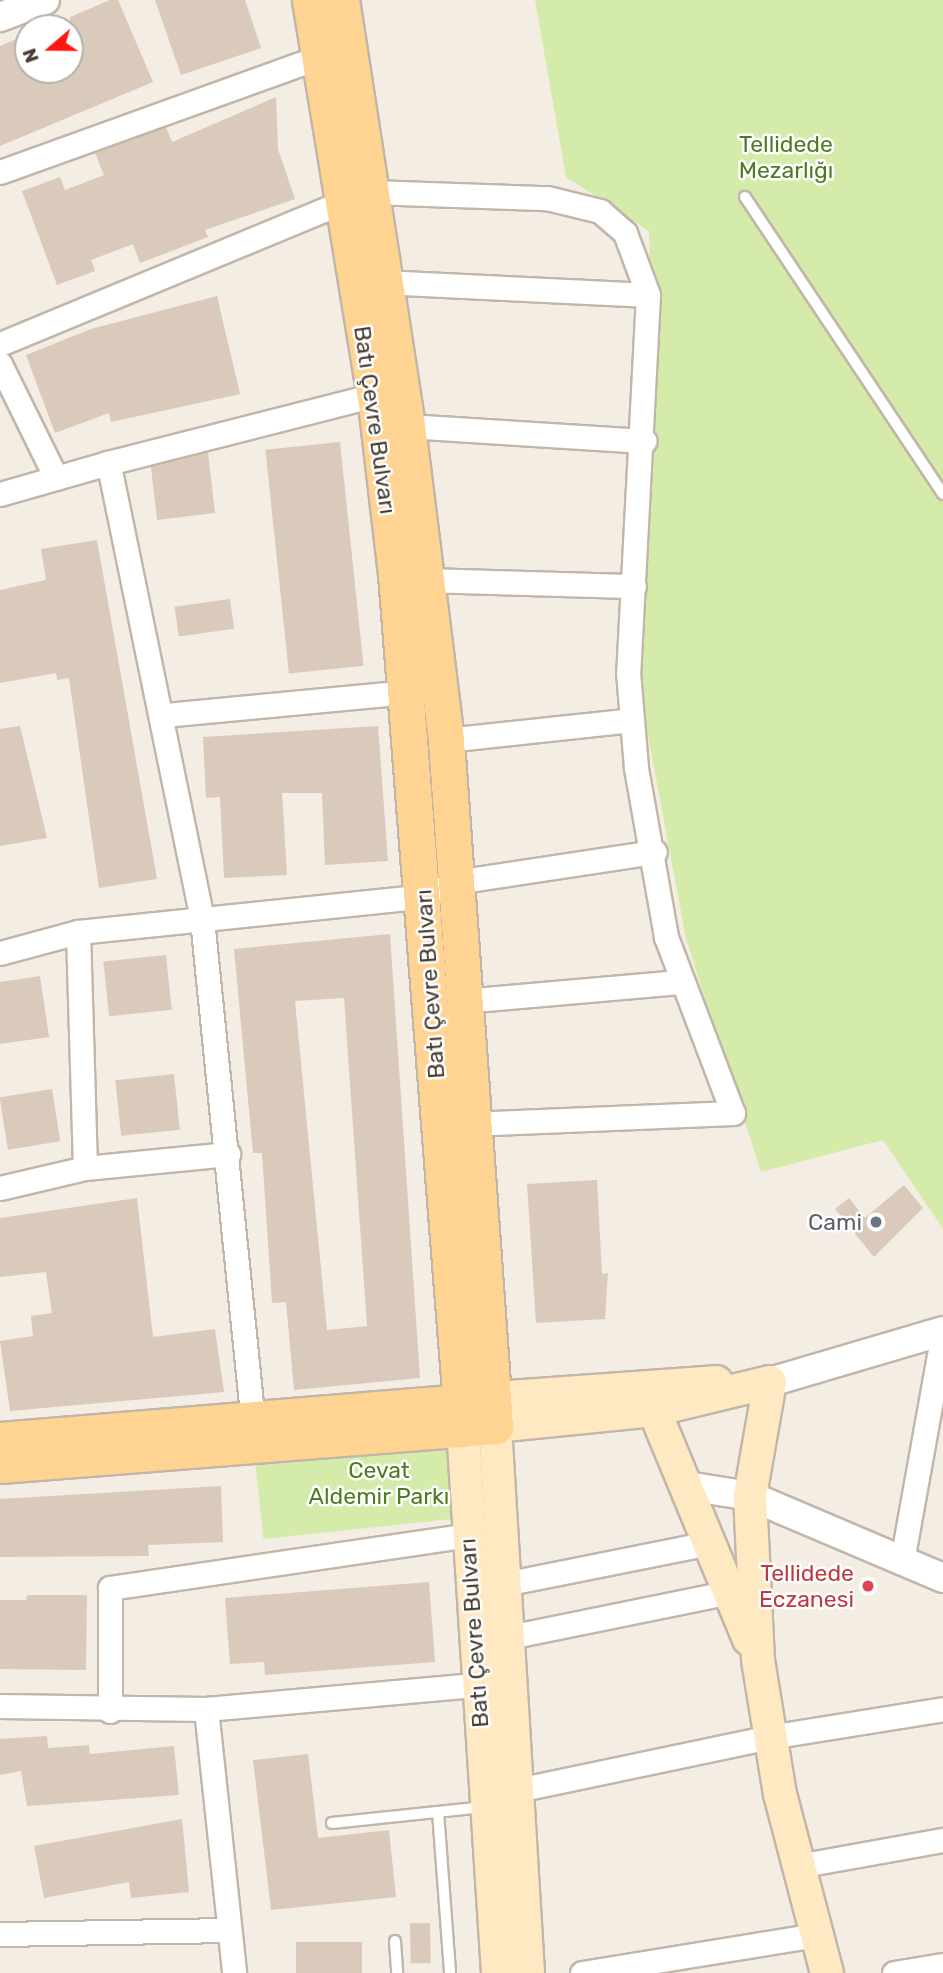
<!DOCTYPE html>
<meta charset="utf-8">
<style>
body{margin:0}
#map{position:relative;width:943px;height:1973px;overflow:hidden;background:#f3ede4;font-family:Rubik,sans-serif}
div>[style]{position:absolute}
[style*='--x']{left:calc(var(--x)*1px);top:calc(var(--y)*1px);width:calc(var(--w)*1px);rotate:calc(var(--a)*1deg)}
.green>*{inset:0;background:#d5eba9;transform-origin:0 0}
.building>*{inset:0;background:#d9cabb;transform-origin:0 0}
.roads{filter:drop-shadow(2px 0 #c2b6a9) drop-shadow(-2px 0 #c2b6a9) drop-shadow(0 2px #c2b6a9) drop-shadow(0 -2px #c2b6a9)}
.service>*{height:10px;margin:-5px;padding:0 5px;transform-origin:5px;border-radius:5px;background:#fff}
.minor>*{height:23px;margin:-11.5px;padding:0 11.5px;transform-origin:11.5px;border-radius:11.5px;background:#fff}
.tertiary>*{height:28px;margin:-14px;padding:0 14px;transform-origin:14px;border-radius:14px;background:#fff}
.secondary>*{height:32px;margin:-16px;padding:0 16px;transform-origin:16px;border-radius:16px;background:#ffe9c2}
.primary>*{height:35px;margin:-17.5px;padding:0 17.5px;transform-origin:17.5px;border-radius:17.5px;background:#ffd391}
.dots>*{width:19px;height:19px;translate:-50% -50%;box-sizing:border-box;border:4px solid #fff;border-radius:50%}
span{translate:-50% -50%;white-space:nowrap;text-align:center;line-height:1.15;-webkit-text-stroke:5px #fff;paint-order:stroke}
.park-label{font-size:23px;color:#4e7c22}
.street-label{font-size:23px;color:#463c33}
.worship-label{font-size:23px;color:#5b616d}
.right{translate:-100% -50%;text-align:right}
.health-label{font-size:23px;color:#be3a42}
.north{position:absolute;left:14px;top:14px;width:70px;height:70px;box-sizing:border-box;background:#fff;border:2px solid #b5b1ad;border-radius:50%;rotate:250deg;font-size:19px;font-weight:700;line-height:28px;text-align:center;color:#463c33}
.north::after{content:'';display:block;margin:auto;width:24px;height:32px;background:#ff180f;clip-path:polygon(50% 0,100% 100%,50% 72%,0 100%)}
</style>
<div id="map">
<div class="green">
<i style="clip-path:polygon(535px 0,943px 0,943px 1229px,883px 1140px,761px 1172px,686px 939px,637px 677px,653px 383px,649px 231px,566px 177px)"></i>
<i style="left:448px;top:1430px;width:89px;height:195px;rotate:84deg"></i>
</div>
<div class="building">
<i style="clip-path:polygon(110px 0,118px 0,153px 82px,0 146px,0 46px,28px 34px,28px 70px,70px 70px,70px 17px)"></i>
<i style="clip-path:polygon(155px 0,245px 0,261px 48px,181px 75px)"></i>
<i style="clip-path:polygon(276px 97px,278px 149px,295px 199px,205px 230px,208px 237px,140px 263px,133px 244px,91px 260px,95px 271px,57px 285px,22px 191px,60px 177px,65px 190px,104px 175px,95px 153px,166px 127px,172px 142px)"></i>
<i style="clip-path:polygon(217px 296px,240px 394px,111px 422px,109px 413px,55px 433px,26px 355px,91px 329px)"></i>
<i style="left:340px;top:442px;width:225px;height:75px;rotate:84deg"></i>
<i style="clip-path:polygon(208px 452px,215px 513px,157px 520px,151px 467px)"></i>
<i style="clip-path:polygon(97px 540px,157px 879px,99px 888px,69px 678px,57px 680px,56px 673px,0 683px,0 590px,46px 580px,41px 549px)"></i>
<i style="left:230px;top:599px;width:30px;height:56px;rotate:82deg"></i>
<i style="clip-path:polygon(20px 726px,47px 838px,0 846px,0 729px)"></i>
<i style="clip-path:polygon(378px 726px,388px 861px,325px 865px,322px 793px,282px 793px,287px 875px,224px 878px,220px 797px,206px 798px,203px 737px)"></i>
<i style="clip-path:polygon(evenodd,390px 934px,420px 1378px,294px 1390px,286px 1302px,272px 1303px,262px 1153px,253px 1153px,234px 949px,390px 934px,344px 998px,367px 1326px,327px 1330px,295px 1001px,344px 998px)"></i>
<i style="left:166px;top:955px;width:55px;height:63px;rotate:84deg"></i>
<i style="clip-path:polygon(40px 976px,49px 1037px,0 1044px,0 982px)"></i>
<i style="left:174px;top:1074px;width:56px;height:59px;rotate:84deg"></i>
<i style="left:52px;top:1089px;width:53px;height:53px;rotate:81deg"></i>
<i style="clip-path:polygon(597px 1180px,602px 1274px,608px 1273px,605px 1319px,536px 1323px,527px 1184px)"></i>
<i style="clip-path:polygon(904px 1185px,923px 1208px,874px 1257px,835px 1209px,849px 1198px,865px 1218px)"></i>
<i style="clip-path:polygon(137px 1198px,153px 1337px,215px 1329px,224px 1392px,10px 1411px,0 1341px,33px 1336px,31px 1316px,52px 1313px,46px 1272px,0 1277px,0 1218px)"></i>
<i style="clip-path:polygon(221px 1486px,223px 1542px,148px 1545px,149px 1556px,0 1557px,0 1499px)"></i>
<i style="clip-path:polygon(429px 1582px,435px 1662px,265px 1675px,264px 1662px,230px 1664px,225px 1598px)"></i>
<i style="clip-path:polygon(27px 1595px,87px 1595px,86px 1670px,0 1669px,0 1600px,26px 1600px)"></i>
<i style="clip-path:polygon(47px 1736px,48px 1748px,89px 1745px,90px 1754px,174px 1746px,179px 1795px,27px 1806px,21px 1771px,0 1775px,0 1739px)"></i>
<i style="clip-path:polygon(308px 1754px,318px 1838px,389px 1830px,396px 1897px,271px 1910px,253px 1760px)"></i>
<i style="clip-path:polygon(182px 1819px,189px 1892px,131px 1898px,129px 1882px,44px 1898px,34px 1846px)"></i>
<i style="left:430px;top:1923px;width:40px;height:20px;rotate:89deg"></i>
<i style="left:362px;top:1942px;width:31px;height:66px;rotate:90deg"></i>
</div>
<div class="roads">
<div class="service">
<i style="--x:745;--y:197;--w:357;--a:56.3"></i>
<i style="--x:438;--y:1812;--w:161;--a:85.7"></i>
<i style="--x:332;--y:1823;--w:154;--a:-6"></i>
<i style="--x:395;--y:1941;--w:32;--a:86"></i>
</div>
<div class="minor">
<i style="--x:0;--y:172;--w:339;--a:-19.8"></i>
<i style="--x:371;--y:192;--w:176;--a:2"></i>
<i style="--x:547;--y:198;--w:55;--a:13.8"></i>
<i style="--x:600;--y:211;--w:33;--a:41"></i>
<i style="--x:625;--y:233;--w:66;--a:69.6"></i>
<i style="--x:648;--y:295;--w:378;--a:93"></i>
<i style="--x:628;--y:672;--w:96;--a:85.2"></i>
<i style="--x:636;--y:768;--w:172;--a:79.9"></i>
<i style="--x:666;--y:937;--w:188;--a:69.2"></i>
<i style="--x:733;--y:1113;--w:259;--a:177.6"></i>
<i style="--x:383;--y:282;--w:265;--a:2.8"></i>
<i style="--x:0;--y:344;--w:370;--a:-22.5"></i>
<i style="--x:0;--y:364;--w:127;--a:63.8"></i>
<i style="--x:0;--y:494;--w:112;--a:-16"></i>
<i style="--x:428;--y:580;--w:206;--a:1.7"></i>
<i style="--x:164;--y:715;--w:244;--a:-5.4"></i>
<i style="--x:446;--y:740;--w:187;--a:-6.1"></i>
<i style="--x:78;--y:932;--w:236;--a:88.3"></i>
<i style="--x:0;--y:953;--w:81;--a:-15.1"></i>
<i style="--x:78;--y:932;--w:348;--a:-5.9"></i>
<i style="--x:424;--y:896;--w:35;--a:-24"></i>
<i style="--x:456;--y:882;--w:201;--a:-8.6"></i>
<i style="--x:463;--y:1001;--w:220;--a:-5"></i>
<i style="--x:0;--y:1188;--w:87;--a:-13.2"></i>
<i style="--x:85;--y:1168;--w:144;--a:-5.6"></i>
<i style="--x:254;--y:1433;--w:517;--a:-95.78"></i>
<i style="--x:202;--y:919;--w:466;--a:-101.6"></i>
<i style="--x:108;--y:463;--w:276;--a:-14.3"></i>
<i style="--x:375;--y:395;--w:45;--a:44.1"></i>
<i style="--x:407;--y:426;--w:238;--a:3.6"></i>
<i style="--x:902;--y:1561;--w:232;--a:-79.8"></i>
<i style="--x:504;--y:1584;--w:210;--a:-11.3"></i>
<i style="--x:509;--y:1637;--w:226;--a:-11.5"></i>
<i style="--x:0;--y:1706;--w:206;--a:0.8"></i>
<i style="--x:206;--y:1709;--w:272;--a:-5.1"></i>
<i style="--x:206;--y:1709;--w:265;--a:83.9"></i>
<i style="--x:110;--y:1711;--w:123;--a:-90"></i>
<i style="--x:110;--y:1588;--w:361;--a:-8.4"></i>
<i style="--x:518;--y:1790;--w:257;--a:-11.9"></i>
<i style="--x:769;--y:1737;--w:176;--a:-9.1"></i>
<i style="--x:798;--y:1866;--w:147;--a:-10.2"></i>
<i style="--x:0;--y:1934;--w:229;--a:-1"></i>
<i style="--x:582;--y:1973;--w:238;--a:-9.2"></i>
<i style="--x:894;--y:1973;--w:50;--a:-9.3"></i>
</div>
<div class="tertiary">
<i style="--x:0;--y:17;--w:48;--a:-20.7"></i>
<i style="--x:770;--y:1382;--w:180;--a:-16.4"></i>
<i style="--x:687;--y:1486;--w:64;--a:9"></i>
<i style="--x:750;--y:1496;--w:210;--a:23"></i>
</div>
<div class="secondary">
<i style="--x:770;--y:1382;--w:116;--a:100"></i>
<i style="--x:750;--y:1496;--w:164;--a:87.2"></i>
<i style="--x:758;--y:1660;--w:136;--a:80.7"></i>
<i style="--x:780;--y:1794;--w:185;--a:75.3"></i>
<i style="--x:494;--y:1398;--w:223;--a:-4.1"></i>
<i style="--x:654;--y:1410;--w:248;--a:67.5"></i>
<i style="--x:463;--y:1429;--w:545;--a:86.32"></i>
<i style="--x:528;--y:1973;--w:548;--a:-93.45"></i>
<i style="--x:495;--y:1426;--w:160;--a:-5.7"></i>
<i style="--x:654;--y:1410;--w:119;--a:-13.6"></i>
</div>
<div class="primary">
<i style="--x:310;--y:0;--w:400;--a:80.7"></i>
<i style="--x:375;--y:395;--w:180;--a:83.3"></i>
<i style="--x:396;--y:574;--w:858;--a:85.52"></i>
<i style="--x:0;--y:1440;--w:486;--a:-4.7"></i>
<i style="--x:0;--y:1465;--w:497;--a:-4.5"></i>
<i style="--x:495;--y:1426;--w:688;--a:-94.09"></i>
<i style="--x:446;--y:740;--w:316;--a:-97.1"></i>
<i style="--x:407;--y:426;--w:431;--a:-98.8"></i>
</div>
</div>
<div class="dots">
<i style="left:876px;top:1222px;background:#6b7280"></i>
<i style="left:868px;top:1586px;background:#e0444e"></i>
</div>
<div class="park-label">
<span style="left:786px;top:157px">Tellidede<br>Mezarlığı</span>
<span style="left:379px;top:1483px">Cevat<br>Aldemir Parkı</span>
</div>
<div class="street-label">
<span style="left:375px;top:420px;rotate:82deg">Batı Çevre Bulvarı</span>
<span style="left:430px;top:984px;rotate:-94deg">Batı Çevre Bulvarı</span>
<span style="left:474px;top:1633px;rotate:-94deg">Batı Çevre Bulvarı</span>
</div>
<div class="worship-label">
<span class="right" style="left:862px;top:1222px">Cami</span>
</div>
<div class="health-label">
<span class="right" style="left:854px;top:1586px">Tellidede<br>Eczanesi</span>
</div>
<div class="north">N</div>
</div>
